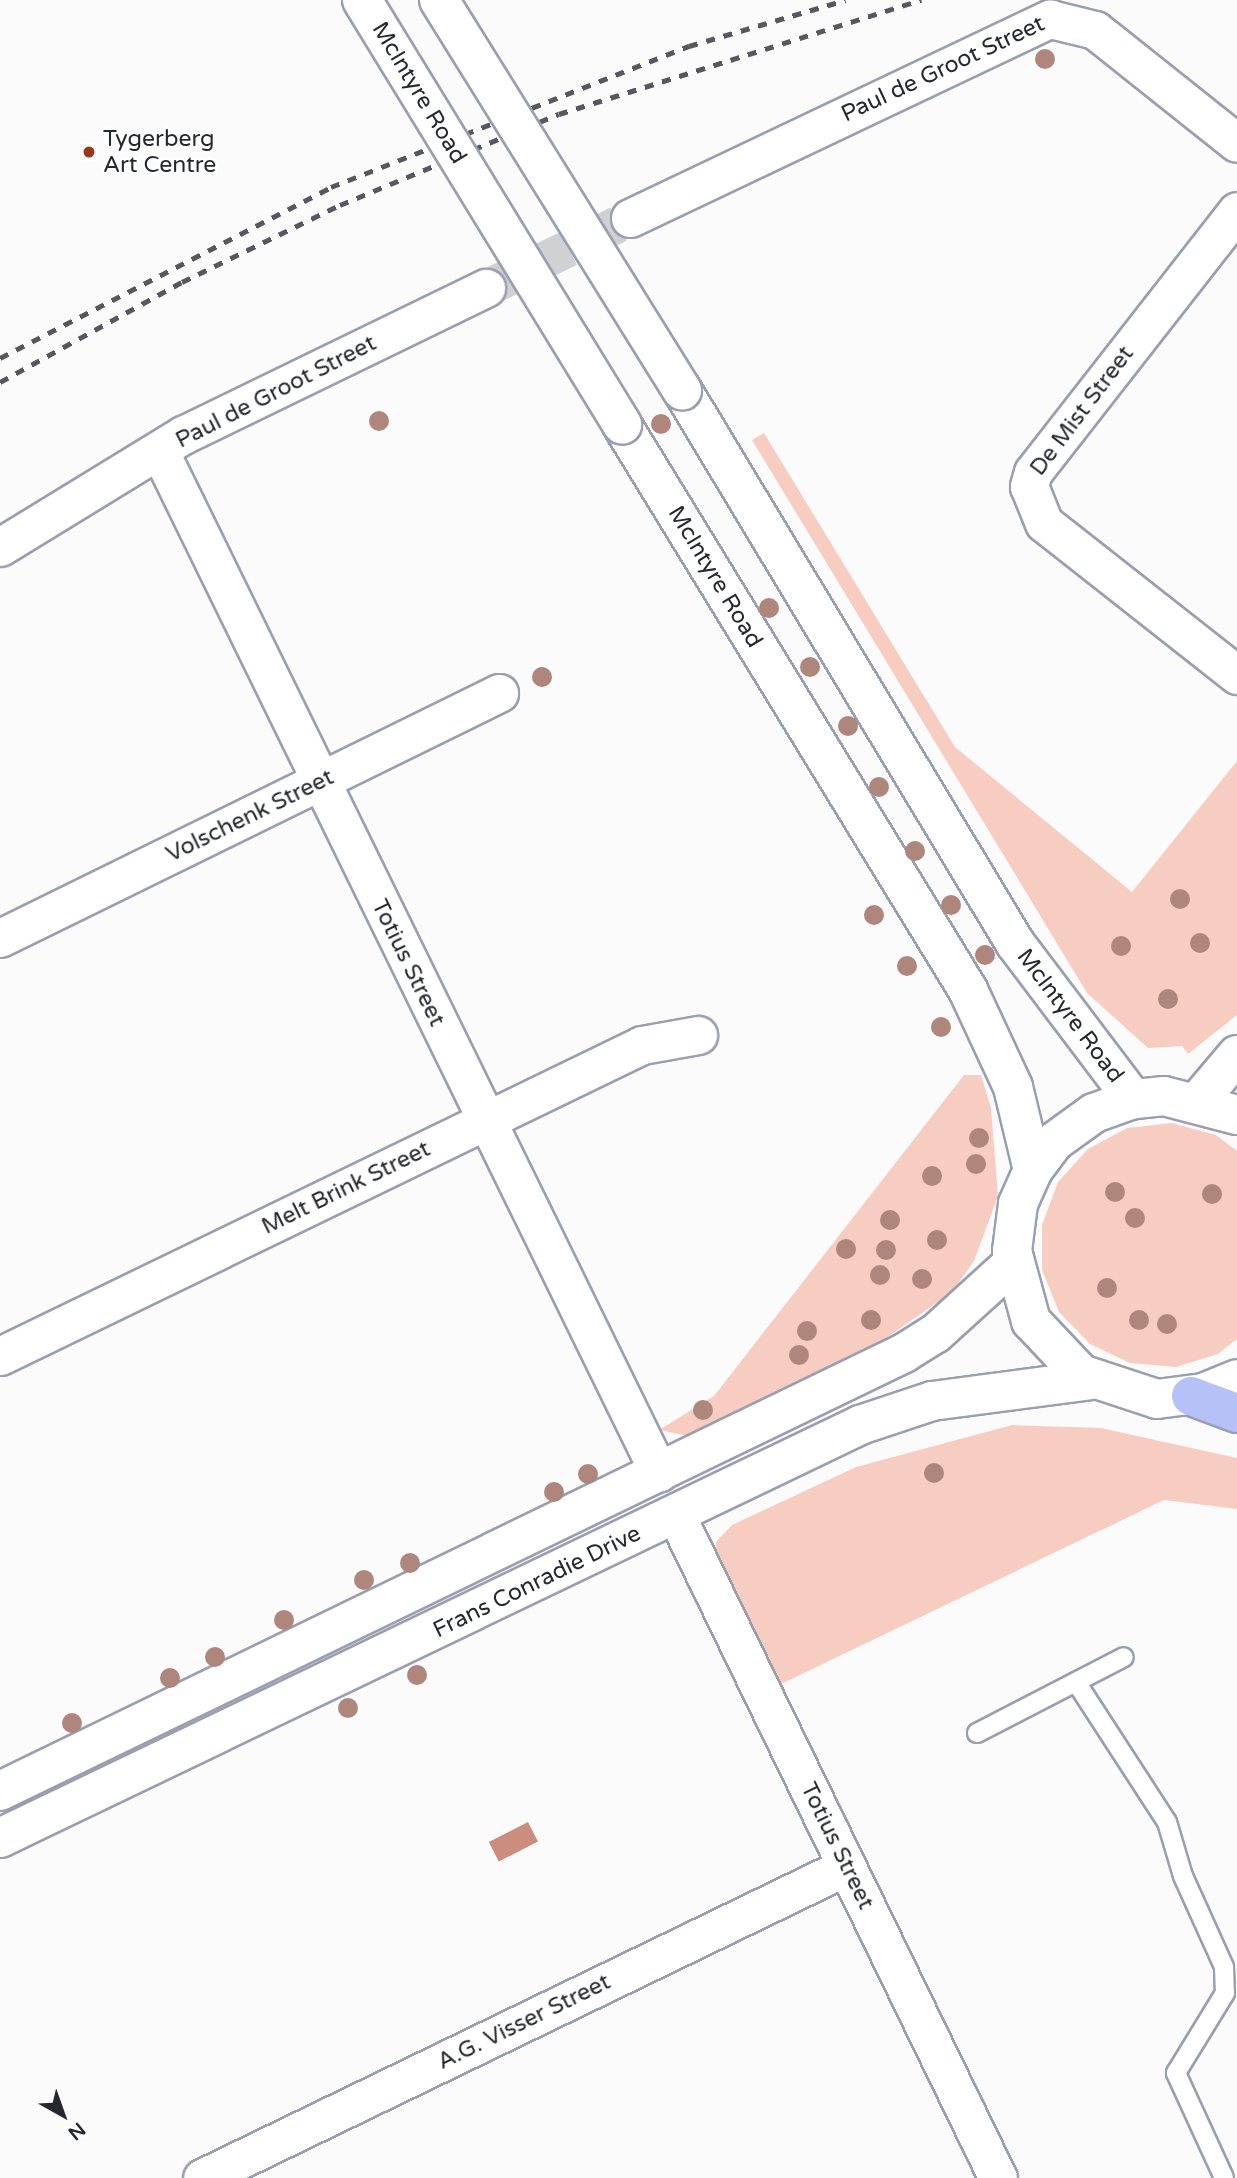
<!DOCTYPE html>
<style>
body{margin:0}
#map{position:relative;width:1237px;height:2178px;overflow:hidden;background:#fbfbfb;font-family:"Varela Round",sans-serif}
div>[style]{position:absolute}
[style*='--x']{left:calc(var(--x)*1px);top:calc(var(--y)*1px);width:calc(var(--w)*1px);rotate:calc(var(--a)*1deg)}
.green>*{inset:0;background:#f8cdc1}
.water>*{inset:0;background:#ca8d7e;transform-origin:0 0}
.street-tunnel>*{height:37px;margin-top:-18.5px;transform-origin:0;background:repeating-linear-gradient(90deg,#d0d1d2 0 37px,transparent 0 55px)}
.roads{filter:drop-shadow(2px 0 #9a9eb1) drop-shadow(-2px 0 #9a9eb1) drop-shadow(0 2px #9a9eb1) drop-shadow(0 -2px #9a9eb1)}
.lane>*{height:18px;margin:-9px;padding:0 9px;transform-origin:9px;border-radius:9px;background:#fff}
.street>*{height:37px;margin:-18.5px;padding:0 18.5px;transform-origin:18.5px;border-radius:18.5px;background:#fff}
.secondary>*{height:38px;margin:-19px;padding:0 19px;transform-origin:19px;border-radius:19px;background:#fff}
.primary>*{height:38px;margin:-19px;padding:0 19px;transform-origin:19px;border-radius:19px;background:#b6c1f7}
.rail>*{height:5px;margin-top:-2.5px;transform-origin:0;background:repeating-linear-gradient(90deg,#57585f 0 9px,transparent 0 18px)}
.bridges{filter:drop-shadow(2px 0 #9a9eb1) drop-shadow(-2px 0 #9a9eb1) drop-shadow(0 2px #9a9eb1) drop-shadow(0 -2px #9a9eb1)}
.secondary-bridge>*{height:38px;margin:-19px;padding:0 19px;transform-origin:19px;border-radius:19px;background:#fff}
.trees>*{width:20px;height:20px;margin:-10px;border-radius:50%;background:#af867c}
.dots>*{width:19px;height:19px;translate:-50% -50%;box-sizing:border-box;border:4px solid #fff;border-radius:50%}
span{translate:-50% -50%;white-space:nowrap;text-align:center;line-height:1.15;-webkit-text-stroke:5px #fff;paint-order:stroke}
.street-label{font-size:23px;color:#262830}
.poi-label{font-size:23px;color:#262830}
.left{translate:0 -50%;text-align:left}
.north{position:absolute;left:28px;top:2080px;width:70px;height:70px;-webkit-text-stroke:5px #fff;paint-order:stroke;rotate:140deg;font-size:19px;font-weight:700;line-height:28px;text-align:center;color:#262830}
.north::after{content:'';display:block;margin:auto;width:24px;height:32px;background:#262830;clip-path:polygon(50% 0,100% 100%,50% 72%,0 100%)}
</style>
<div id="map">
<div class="green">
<i style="clip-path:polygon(764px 433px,955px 747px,1132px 892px,1237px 761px,1237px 1015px,1188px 1054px,1182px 1046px,1148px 1048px,1087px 993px,752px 440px)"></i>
<i style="clip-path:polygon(964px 1075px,981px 1075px,991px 1108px,998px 1196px,974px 1261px,952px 1292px,879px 1343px,688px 1436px,659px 1430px,714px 1396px)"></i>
<i style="clip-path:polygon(1172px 1123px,1216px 1135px,1237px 1151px,1237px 1339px,1218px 1354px,1176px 1367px,1130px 1363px,1090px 1344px,1059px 1312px,1042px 1270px,1042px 1225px,1058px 1182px,1088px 1149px,1127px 1128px)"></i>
<i style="clip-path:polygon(1012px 1425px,1101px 1428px,1237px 1458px,1237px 1509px,1164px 1500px,779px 1685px,717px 1558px,716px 1542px,732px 1525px,856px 1467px)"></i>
</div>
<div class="water">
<i style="left:528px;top:1822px;width:22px;height:44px;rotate:63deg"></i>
</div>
<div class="street-tunnel">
<i style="--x:486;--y:288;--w:160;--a:-25.9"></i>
</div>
<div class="roads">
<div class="lane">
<i style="--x:1076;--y:1682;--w:167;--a:57"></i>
<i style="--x:1167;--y:1822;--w:56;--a:73.5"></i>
<i style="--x:1183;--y:1876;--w:100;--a:65.7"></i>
<i style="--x:1224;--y:1967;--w:26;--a:88"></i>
<i style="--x:1225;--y:1993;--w:94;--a:121.5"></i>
<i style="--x:1176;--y:2073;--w:115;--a:65.4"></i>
<i style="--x:977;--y:1733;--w:165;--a:-27.3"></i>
</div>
<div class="street">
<i style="--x:1237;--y:211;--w:331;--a:128"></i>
<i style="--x:1033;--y:472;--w:15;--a:106"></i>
<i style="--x:1029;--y:486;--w:40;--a:68"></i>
<i style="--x:1044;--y:523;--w:246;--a:38.2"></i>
<i style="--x:630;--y:218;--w:465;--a:-25.4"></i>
<i style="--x:1050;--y:19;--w:46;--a:13.7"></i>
<i style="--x:1095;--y:30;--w:181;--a:38.5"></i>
<i style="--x:160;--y:452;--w:1136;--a:63.95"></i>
<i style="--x:0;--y:547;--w:215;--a:-31.5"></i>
<i style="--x:183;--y:435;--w:337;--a:-25.9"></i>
<i style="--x:0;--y:938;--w:556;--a:-26.15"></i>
<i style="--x:0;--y:1356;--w:713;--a:-25.85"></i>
<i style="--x:642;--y:1045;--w:57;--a:-10.1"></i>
<i style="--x:676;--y:1515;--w:737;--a:64.1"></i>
<i style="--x:202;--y:2178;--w:716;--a:-25.81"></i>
</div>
<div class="secondary">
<i style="--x:682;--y:390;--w:646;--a:58.94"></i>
<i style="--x:1015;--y:943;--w:196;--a:52.9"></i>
<i style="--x:622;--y:425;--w:663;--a:58.52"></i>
<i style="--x:968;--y:990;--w:107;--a:65.1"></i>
<i style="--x:1013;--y:1087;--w:85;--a:76.5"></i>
<i style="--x:1199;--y:1100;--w:59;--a:-49.8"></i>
<i style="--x:1237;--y:1115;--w:75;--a:-165.4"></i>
<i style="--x:1164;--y:1096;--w:31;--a:174"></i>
<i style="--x:1133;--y:1099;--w:41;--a:160.3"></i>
<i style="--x:1094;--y:1113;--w:49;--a:144.1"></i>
<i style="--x:1054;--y:1142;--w:35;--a:127"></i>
<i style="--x:1033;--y:1170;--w:37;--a:114"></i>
<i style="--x:1018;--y:1204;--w:47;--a:97.3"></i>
<i style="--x:1012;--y:1251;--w:73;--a:74.8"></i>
<i style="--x:1031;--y:1321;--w:73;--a:46.7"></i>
<i style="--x:1081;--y:1374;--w:80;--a:18.2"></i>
<i style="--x:1157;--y:1399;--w:46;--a:-7.4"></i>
<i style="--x:1203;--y:1393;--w:37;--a:-22"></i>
<i style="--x:0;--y:1791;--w:1005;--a:-25.85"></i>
<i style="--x:904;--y:1353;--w:36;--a:-32"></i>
<i style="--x:935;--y:1334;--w:105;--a:-42.3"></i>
<i style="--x:0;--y:1838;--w:954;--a:-25.65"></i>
<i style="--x:860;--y:1425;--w:76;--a:-18.4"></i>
<i style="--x:932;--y:1401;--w:160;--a:-7.5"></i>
</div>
<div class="primary">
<i style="--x:1191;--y:1396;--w:49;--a:20.3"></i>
</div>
</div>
<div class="rail">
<i style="--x:0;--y:358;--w:373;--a:-27.3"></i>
<i style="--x:331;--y:187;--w:385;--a:-21.5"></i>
<i style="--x:689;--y:46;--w:163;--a:-16.4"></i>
<i style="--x:0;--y:382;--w:208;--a:-28.8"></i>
<i style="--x:182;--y:282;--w:176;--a:-26"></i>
<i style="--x:340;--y:205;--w:237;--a:-22.6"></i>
<i style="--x:559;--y:114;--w:380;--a:-17.5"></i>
</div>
<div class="bridges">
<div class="secondary-bridge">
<i style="--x:362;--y:0;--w:498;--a:58.5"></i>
<i style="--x:439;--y:0;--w:460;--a:58.1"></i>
</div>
</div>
<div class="trees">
<i style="left:1045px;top:59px"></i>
<i style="left:379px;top:421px"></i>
<i style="left:661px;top:424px"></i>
<i style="left:769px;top:608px"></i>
<i style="left:810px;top:667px"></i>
<i style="left:542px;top:677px"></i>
<i style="left:848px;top:726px"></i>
<i style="left:879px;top:787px"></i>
<i style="left:915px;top:851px"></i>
<i style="left:1180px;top:899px"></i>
<i style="left:951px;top:905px"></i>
<i style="left:874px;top:915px"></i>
<i style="left:1200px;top:943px"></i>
<i style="left:1121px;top:946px"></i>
<i style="left:985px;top:955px"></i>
<i style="left:907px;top:966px"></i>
<i style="left:1168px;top:999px"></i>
<i style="left:941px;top:1027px"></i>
<i style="left:979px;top:1138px"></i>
<i style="left:976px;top:1164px"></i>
<i style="left:932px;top:1176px"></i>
<i style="left:1115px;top:1192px"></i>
<i style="left:1212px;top:1194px"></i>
<i style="left:1135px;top:1218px"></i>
<i style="left:890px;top:1220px"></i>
<i style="left:937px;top:1240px"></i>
<i style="left:846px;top:1249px"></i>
<i style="left:886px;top:1250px"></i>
<i style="left:880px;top:1275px"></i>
<i style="left:922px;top:1279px"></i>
<i style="left:1107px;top:1288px"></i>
<i style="left:871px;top:1320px"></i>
<i style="left:1139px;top:1320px"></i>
<i style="left:1167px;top:1324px"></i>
<i style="left:807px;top:1331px"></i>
<i style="left:799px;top:1355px"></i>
<i style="left:703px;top:1410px"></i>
<i style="left:934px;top:1473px"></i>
<i style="left:588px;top:1474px"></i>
<i style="left:554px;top:1492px"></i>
<i style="left:410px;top:1563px"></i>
<i style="left:364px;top:1580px"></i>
<i style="left:284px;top:1620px"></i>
<i style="left:215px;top:1657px"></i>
<i style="left:417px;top:1675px"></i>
<i style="left:170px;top:1678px"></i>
<i style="left:348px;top:1708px"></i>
<i style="left:72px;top:1723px"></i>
</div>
<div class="dots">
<i style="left:89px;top:152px;background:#9d351a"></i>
</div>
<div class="street-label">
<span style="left:943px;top:69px;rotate:-25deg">Paul de Groot Street</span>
<span style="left:419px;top:93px;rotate:59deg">McIntyre Road</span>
<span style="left:276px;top:392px;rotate:-27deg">Paul de Groot Street</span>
<span style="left:1082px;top:411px;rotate:-53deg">De Mist Street</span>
<span style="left:715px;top:577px;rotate:59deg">McIntyre Road</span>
<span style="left:250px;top:816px;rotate:-26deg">Volschenk Street</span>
<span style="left:408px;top:963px;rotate:64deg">Totius Street</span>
<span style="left:1070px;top:1016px;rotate:53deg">McIntyre Road</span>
<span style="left:346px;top:1188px;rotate:-26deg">Melt Brink Street</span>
<span style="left:537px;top:1582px;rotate:-26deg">Frans Conradie Drive</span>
<span style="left:837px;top:1846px;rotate:64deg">Totius Street</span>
<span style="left:524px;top:2022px;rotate:-26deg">A.G. Visser Street</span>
</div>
<div class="poi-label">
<span class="left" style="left:103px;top:152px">Tygerberg<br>Art Centre</span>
</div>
<div class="north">N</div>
</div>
